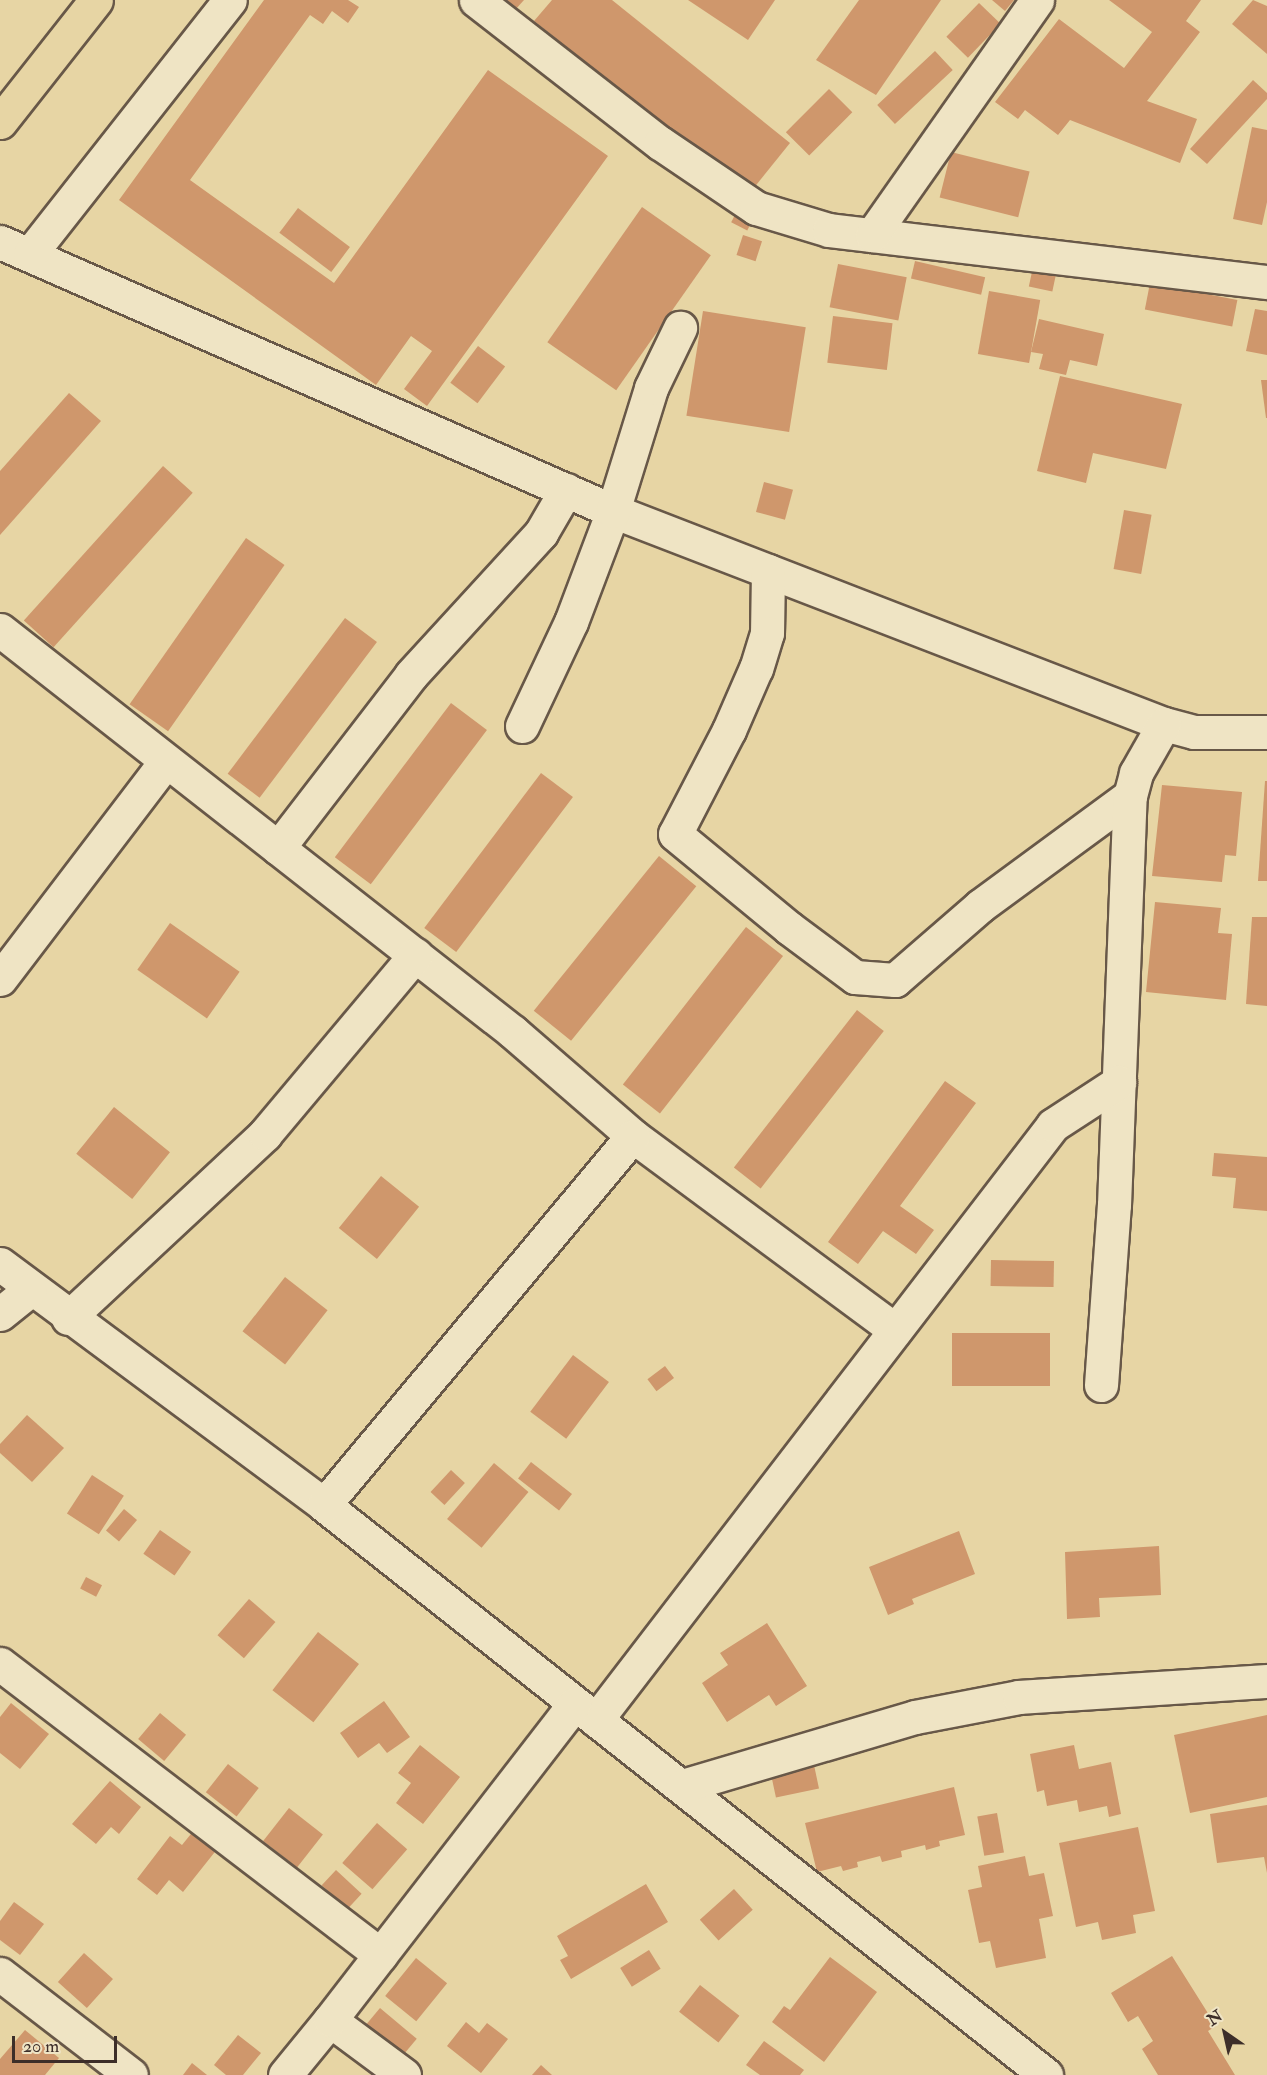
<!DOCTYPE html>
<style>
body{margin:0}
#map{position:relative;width:1267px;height:2075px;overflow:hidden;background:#e7d5a4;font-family:"IM FELL Double Pica",serif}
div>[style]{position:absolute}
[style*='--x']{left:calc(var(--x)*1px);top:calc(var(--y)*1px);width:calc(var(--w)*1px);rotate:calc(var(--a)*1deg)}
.building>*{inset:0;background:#cf976c;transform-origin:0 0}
.roads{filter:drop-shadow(2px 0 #685848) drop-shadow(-2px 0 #685848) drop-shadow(0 2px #685848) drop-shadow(0 -2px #685848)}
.minor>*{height:33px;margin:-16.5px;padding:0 16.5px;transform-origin:16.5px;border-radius:16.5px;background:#efe4c4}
.highway>*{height:33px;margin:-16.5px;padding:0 16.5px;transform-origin:16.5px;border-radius:16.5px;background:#e7d5a4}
span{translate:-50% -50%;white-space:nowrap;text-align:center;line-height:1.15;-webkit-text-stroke:4.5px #efe4c4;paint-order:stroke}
.north{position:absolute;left:1195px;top:2003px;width:60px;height:60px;-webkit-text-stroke:4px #efe4c4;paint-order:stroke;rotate:326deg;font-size:16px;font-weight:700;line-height:24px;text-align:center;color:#3d2e29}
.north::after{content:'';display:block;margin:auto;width:21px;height:27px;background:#3d2e29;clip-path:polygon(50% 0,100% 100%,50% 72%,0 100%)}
.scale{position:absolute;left:12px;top:2036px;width:105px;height:27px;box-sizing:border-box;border:3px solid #3d2e29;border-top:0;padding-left:8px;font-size:18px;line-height:21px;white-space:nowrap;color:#3d2e29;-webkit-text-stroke:4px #efe4c4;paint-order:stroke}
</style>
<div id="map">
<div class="building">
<i style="clip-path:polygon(264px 0,348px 0,359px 7px,348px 23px,332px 11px,323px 24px,310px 15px,190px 180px,334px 283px,488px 70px,608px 156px,427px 406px,404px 389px,432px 351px,411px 336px,376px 385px,119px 200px)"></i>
<i style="clip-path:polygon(503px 0,524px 0,515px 10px)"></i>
<i style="clip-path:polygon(552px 0,612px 0,790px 143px,749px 194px,534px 21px)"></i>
<i style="clip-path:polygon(688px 0,775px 0,748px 40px)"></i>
<i style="clip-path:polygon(859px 0,941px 0,876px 95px,816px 60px)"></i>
<i style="clip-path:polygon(992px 0,1014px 0,1005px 11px)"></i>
<i style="clip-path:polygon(1109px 0,1201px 0,1186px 21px,1200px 32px,1147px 101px,1197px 119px,1180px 163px,1070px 120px,1058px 135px,1025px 110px,1018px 119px,995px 102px,1059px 19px,1124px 68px,1152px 32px)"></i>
<i style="clip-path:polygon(1253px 0,1267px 6px,1267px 54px,1232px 24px)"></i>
<i style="left:979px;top:3px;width:30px;height:47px;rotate:44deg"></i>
<i style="left:935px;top:51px;width:26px;height:79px;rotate:47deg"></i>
<i style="clip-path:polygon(1253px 80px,1267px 93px,1267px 99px,1207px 164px,1190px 149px)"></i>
<i style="left:829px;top:89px;width:33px;height:61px;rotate:45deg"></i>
<i style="clip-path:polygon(1252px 127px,1267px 130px,1267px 202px,1262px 225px,1233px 219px)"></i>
<i style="left:951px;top:152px;width:81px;height:47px;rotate:14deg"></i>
<i style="left:642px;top:207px;width:84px;height:165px;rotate:35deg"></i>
<i style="left:298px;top:208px;width:65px;height:31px;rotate:37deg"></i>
<i style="left:738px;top:209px;width:18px;height:15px;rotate:27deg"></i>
<i style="left:743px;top:235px;width:20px;height:21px;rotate:18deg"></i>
<i style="left:915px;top:261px;width:72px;height:18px;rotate:13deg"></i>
<i style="left:838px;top:264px;width:70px;height:44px;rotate:11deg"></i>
<i style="left:1033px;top:267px;width:24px;height:20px;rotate:12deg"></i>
<i style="left:1150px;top:283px;width:89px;height:27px;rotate:11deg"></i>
<i style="left:989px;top:291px;width:52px;height:64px;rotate:10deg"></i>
<i style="clip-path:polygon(1255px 309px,1267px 311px,1267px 355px,1246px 351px)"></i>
<i style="left:703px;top:311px;width:104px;height:106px;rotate:9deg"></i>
<i style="left:833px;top:316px;width:60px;height:47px;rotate:7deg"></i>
<i style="clip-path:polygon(1039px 319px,1104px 334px,1097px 366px,1070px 360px,1066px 375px,1039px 369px,1043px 354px,1031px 352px)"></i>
<i style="left:478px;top:346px;width:34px;height:46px;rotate:37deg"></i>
<i style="clip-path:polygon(1060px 376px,1182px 404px,1166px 469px,1093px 453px,1086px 483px,1037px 471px)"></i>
<i style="clip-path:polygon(1261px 380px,1267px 380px,1267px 418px,1266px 418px)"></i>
<i style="clip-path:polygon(69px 393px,101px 421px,0 535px,0 471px)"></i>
<i style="left:163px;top:466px;width:40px;height:208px;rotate:42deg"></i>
<i style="left:764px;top:482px;width:30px;height:31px;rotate:15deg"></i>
<i style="left:1124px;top:510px;width:28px;height:60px;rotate:10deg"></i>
<i style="left:246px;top:538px;width:47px;height:203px;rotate:35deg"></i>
<i style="left:345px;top:618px;width:40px;height:195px;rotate:37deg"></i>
<i style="left:451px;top:703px;width:45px;height:193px;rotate:37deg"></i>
<i style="left:541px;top:773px;width:40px;height:194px;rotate:37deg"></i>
<i style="clip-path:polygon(1265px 781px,1267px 781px,1267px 881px,1258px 881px)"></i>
<i style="clip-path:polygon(1162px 785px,1242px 792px,1236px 856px,1225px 855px,1222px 882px,1152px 876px)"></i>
<i style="left:659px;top:856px;width:48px;height:199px;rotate:39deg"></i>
<i style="clip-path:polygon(1155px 902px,1221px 908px,1218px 933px,1232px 934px,1226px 1000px,1146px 992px)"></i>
<i style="clip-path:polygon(1252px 917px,1267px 917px,1267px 1006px,1246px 1004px)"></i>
<i style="left:170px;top:923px;width:85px;height:57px;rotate:35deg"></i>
<i style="left:746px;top:927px;width:47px;height:200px;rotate:38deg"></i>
<i style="left:857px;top:1010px;width:34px;height:200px;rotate:38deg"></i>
<i style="clip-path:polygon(945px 1081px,976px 1103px,900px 1206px,934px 1230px,916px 1254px,883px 1231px,858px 1264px,828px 1242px)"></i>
<i style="left:114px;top:1107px;width:72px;height:60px;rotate:39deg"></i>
<i style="clip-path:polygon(1214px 1153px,1267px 1157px,1267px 1211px,1233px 1208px,1236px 1178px,1212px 1176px)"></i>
<i style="left:381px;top:1176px;width:49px;height:67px;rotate:39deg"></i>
<i style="left:991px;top:1260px;width:63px;height:26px;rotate:1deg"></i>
<i style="left:285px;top:1277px;width:54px;height:69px;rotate:38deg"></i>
<i style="left:1050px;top:1333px;width:53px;height:98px;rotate:90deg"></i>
<i style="left:573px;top:1355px;width:45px;height:71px;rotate:37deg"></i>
<i style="left:665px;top:1366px;width:15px;height:22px;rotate:53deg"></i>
<i style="clip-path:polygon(27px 1415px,64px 1448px,32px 1482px,0 1453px,0 1444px)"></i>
<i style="left:531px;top:1462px;width:52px;height:21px;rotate:38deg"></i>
<i style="left:494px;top:1463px;width:45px;height:73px;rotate:40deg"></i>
<i style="left:451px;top:1470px;width:19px;height:30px;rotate:43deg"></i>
<i style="left:92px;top:1475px;width:38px;height:46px;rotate:33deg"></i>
<i style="left:124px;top:1509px;width:17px;height:28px;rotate:40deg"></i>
<i style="left:160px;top:1530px;width:38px;height:29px;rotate:35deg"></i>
<i style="clip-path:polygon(959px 1531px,975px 1574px,912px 1599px,914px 1604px,888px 1615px,869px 1567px)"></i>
<i style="clip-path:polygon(1159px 1546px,1161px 1595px,1099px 1598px,1100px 1617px,1067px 1619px,1065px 1552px)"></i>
<i style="left:86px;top:1577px;width:18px;height:13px;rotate:27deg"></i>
<i style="left:249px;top:1599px;width:35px;height:48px;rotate:41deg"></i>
<i style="clip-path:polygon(767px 1623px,807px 1686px,776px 1706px,769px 1695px,727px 1722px,702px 1683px,728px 1665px,720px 1653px)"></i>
<i style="left:318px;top:1632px;width:52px;height:74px;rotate:38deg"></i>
<i style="clip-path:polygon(384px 1701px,410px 1737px,387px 1753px,379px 1743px,358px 1758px,340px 1733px)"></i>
<i style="clip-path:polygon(11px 1703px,49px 1734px,20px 1769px,0 1753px,0 1717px)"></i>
<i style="left:160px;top:1713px;width:34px;height:34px;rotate:40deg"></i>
<i style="clip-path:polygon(1267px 1715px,1267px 1797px,1190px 1813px,1174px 1735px)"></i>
<i style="clip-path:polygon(420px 1745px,460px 1777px,423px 1824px,396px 1803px,411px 1783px,398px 1773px)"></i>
<i style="clip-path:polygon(1074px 1745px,1079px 1769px,1111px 1762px,1121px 1814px,1109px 1817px,1107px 1806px,1079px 1812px,1077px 1800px,1047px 1806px,1044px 1790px,1037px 1792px,1030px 1754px)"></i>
<i style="left:228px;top:1764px;width:39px;height:36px;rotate:38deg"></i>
<i style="left:814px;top:1765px;width:24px;height:44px;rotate:78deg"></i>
<i style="clip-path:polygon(110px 1781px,141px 1807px,119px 1834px,111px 1827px,96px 1844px,72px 1824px)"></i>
<i style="clip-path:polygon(954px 1787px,965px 1835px,939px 1841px,940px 1846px,926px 1850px,925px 1845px,901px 1851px,902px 1857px,882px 1862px,880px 1856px,857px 1862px,858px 1867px,843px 1871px,841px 1866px,817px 1872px,805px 1823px)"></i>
<i style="clip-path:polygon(1267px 1805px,1267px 1873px,1264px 1857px,1217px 1863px,1210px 1814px)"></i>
<i style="left:289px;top:1808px;width:43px;height:42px;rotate:38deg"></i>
<i style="left:997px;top:1813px;width:40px;height:20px;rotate:80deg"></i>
<i style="left:377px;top:1823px;width:40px;height:53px;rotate:41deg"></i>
<i style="clip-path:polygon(1138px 1827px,1155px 1911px,1133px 1915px,1136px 1933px,1102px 1940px,1098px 1922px,1076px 1927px,1059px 1843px)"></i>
<i style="clip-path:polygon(195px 1829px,218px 1848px,183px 1892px,169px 1880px,157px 1895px,137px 1879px,170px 1836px,182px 1845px)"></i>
<i style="clip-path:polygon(1025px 1856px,1029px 1876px,1044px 1873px,1053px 1916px,1039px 1919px,1046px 1958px,996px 1968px,990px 1941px,979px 1943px,968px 1890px,982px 1887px,978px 1866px)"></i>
<i style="left:336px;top:1870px;width:35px;height:21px;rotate:43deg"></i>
<i style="clip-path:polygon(646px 1884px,668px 1922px,571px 1979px,560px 1960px,568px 1956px,557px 1936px)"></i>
<i style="left:734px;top:1889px;width:28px;height:46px;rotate:48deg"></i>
<i style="clip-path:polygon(14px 1902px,44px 1924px,20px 1955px,0 1940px,0 1921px)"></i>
<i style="left:649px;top:1950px;width:22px;height:34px;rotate:58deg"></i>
<i style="left:84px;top:1953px;width:39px;height:39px;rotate:42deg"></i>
<i style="clip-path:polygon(1172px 1956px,1216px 2026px,1208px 2031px,1235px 2075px,1158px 2075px,1142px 2049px,1153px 2041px,1138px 2016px,1128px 2022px,1111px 1993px)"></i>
<i style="clip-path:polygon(830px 1957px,877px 1992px,824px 2062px,772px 2022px,784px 2006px,790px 2010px)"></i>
<i style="left:416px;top:1958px;width:40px;height:49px;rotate:39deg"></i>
<i style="left:700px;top:1985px;width:50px;height:34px;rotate:38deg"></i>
<i style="left:380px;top:2008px;width:48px;height:27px;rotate:40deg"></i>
<i style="clip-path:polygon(466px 2022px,479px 2033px,487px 2023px,508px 2039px,481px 2073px,447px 2046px)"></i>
<i style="clip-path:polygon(25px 2030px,59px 2058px,45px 2075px,0 2075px,0 2059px)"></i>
<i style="clip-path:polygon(238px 2035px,261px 2053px,243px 2075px,226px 2075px,214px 2065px)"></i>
<i style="clip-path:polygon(764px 2041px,804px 2070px,800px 2075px,760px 2075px,746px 2065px)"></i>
<i style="clip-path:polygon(192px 2063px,207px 2075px,183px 2075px)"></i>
<i style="clip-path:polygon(541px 2065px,552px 2075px,532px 2075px)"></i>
</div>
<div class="roads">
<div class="minor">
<i style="--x:476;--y:0;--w:233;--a:37.9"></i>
<i style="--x:660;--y:143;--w:116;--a:34.1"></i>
<i style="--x:756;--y:208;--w:76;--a:16.8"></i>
<i style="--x:829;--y:230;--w:441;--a:6.8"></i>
<i style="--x:872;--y:235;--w:287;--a:-54.9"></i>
<i style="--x:0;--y:242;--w:669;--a:23.69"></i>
<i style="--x:613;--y:511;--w:591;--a:21.14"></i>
<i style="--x:1164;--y:724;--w:31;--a:15"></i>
<i style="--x:1194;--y:732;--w:73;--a:0"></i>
<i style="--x:30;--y:254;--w:323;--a:-51.8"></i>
<i style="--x:768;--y:571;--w:62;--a:90.9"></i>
<i style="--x:767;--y:633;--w:37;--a:107"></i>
<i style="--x:756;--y:668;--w:68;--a:113.5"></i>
<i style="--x:729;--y:730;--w:117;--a:117.4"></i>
<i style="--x:675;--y:834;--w:148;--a:39.5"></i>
<i style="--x:789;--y:928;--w:82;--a:36.6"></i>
<i style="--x:855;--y:977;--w:40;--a:4.3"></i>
<i style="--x:895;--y:980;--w:113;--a:-41"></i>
<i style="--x:980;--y:906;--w:186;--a:-36.3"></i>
<i style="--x:1130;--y:796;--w:24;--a:-75"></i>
<i style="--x:1136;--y:773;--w:56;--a:-60.3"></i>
<i style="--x:0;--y:630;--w:652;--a:38.08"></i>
<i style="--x:513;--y:1032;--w:159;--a:40.9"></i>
<i style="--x:633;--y:1136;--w:326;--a:36.5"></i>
<i style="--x:522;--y:726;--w:115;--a:-64.8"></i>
<i style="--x:571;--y:622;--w:119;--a:-69.3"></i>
<i style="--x:613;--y:511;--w:129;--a:-72.8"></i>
<i style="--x:651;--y:388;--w:67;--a:-64.2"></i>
<i style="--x:278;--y:848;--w:218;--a:-52.4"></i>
<i style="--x:411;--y:675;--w:193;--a:-47.5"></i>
<i style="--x:541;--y:533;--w:50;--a:-59.8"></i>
<i style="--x:0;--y:979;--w:274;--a:-52.7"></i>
<i style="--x:0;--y:1264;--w:404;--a:36.6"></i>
<i style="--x:324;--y:1505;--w:920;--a:38.29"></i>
<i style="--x:0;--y:1314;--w:38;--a:-39"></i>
<i style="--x:68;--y:1318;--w:270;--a:-43"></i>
<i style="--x:265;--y:1134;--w:234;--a:-50"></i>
<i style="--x:1101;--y:1385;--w:180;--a:-85.9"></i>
<i style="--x:1114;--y:1205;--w:409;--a:-87.8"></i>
<i style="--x:324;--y:1505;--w:481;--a:-50.1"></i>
<i style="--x:0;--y:1664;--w:479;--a:37.4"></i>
<i style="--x:596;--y:1720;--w:750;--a:-52.47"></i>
<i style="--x:1053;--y:1125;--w:79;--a:-33.1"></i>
<i style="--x:682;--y:1786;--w:243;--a:-16.5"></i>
<i style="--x:915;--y:1717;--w:106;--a:-10.9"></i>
<i style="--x:1019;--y:1697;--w:249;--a:-3.7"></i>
<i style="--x:0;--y:1974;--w:165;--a:37.6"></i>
<i style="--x:285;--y:2075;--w:71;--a:-50.7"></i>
<i style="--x:404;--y:2075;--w:92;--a:-143.4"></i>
<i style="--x:330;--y:2020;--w:399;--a:-52.3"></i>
</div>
<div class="highway">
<i style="--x:0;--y:122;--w:155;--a:-51.8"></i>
</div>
</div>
<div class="north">N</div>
<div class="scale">20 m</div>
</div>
